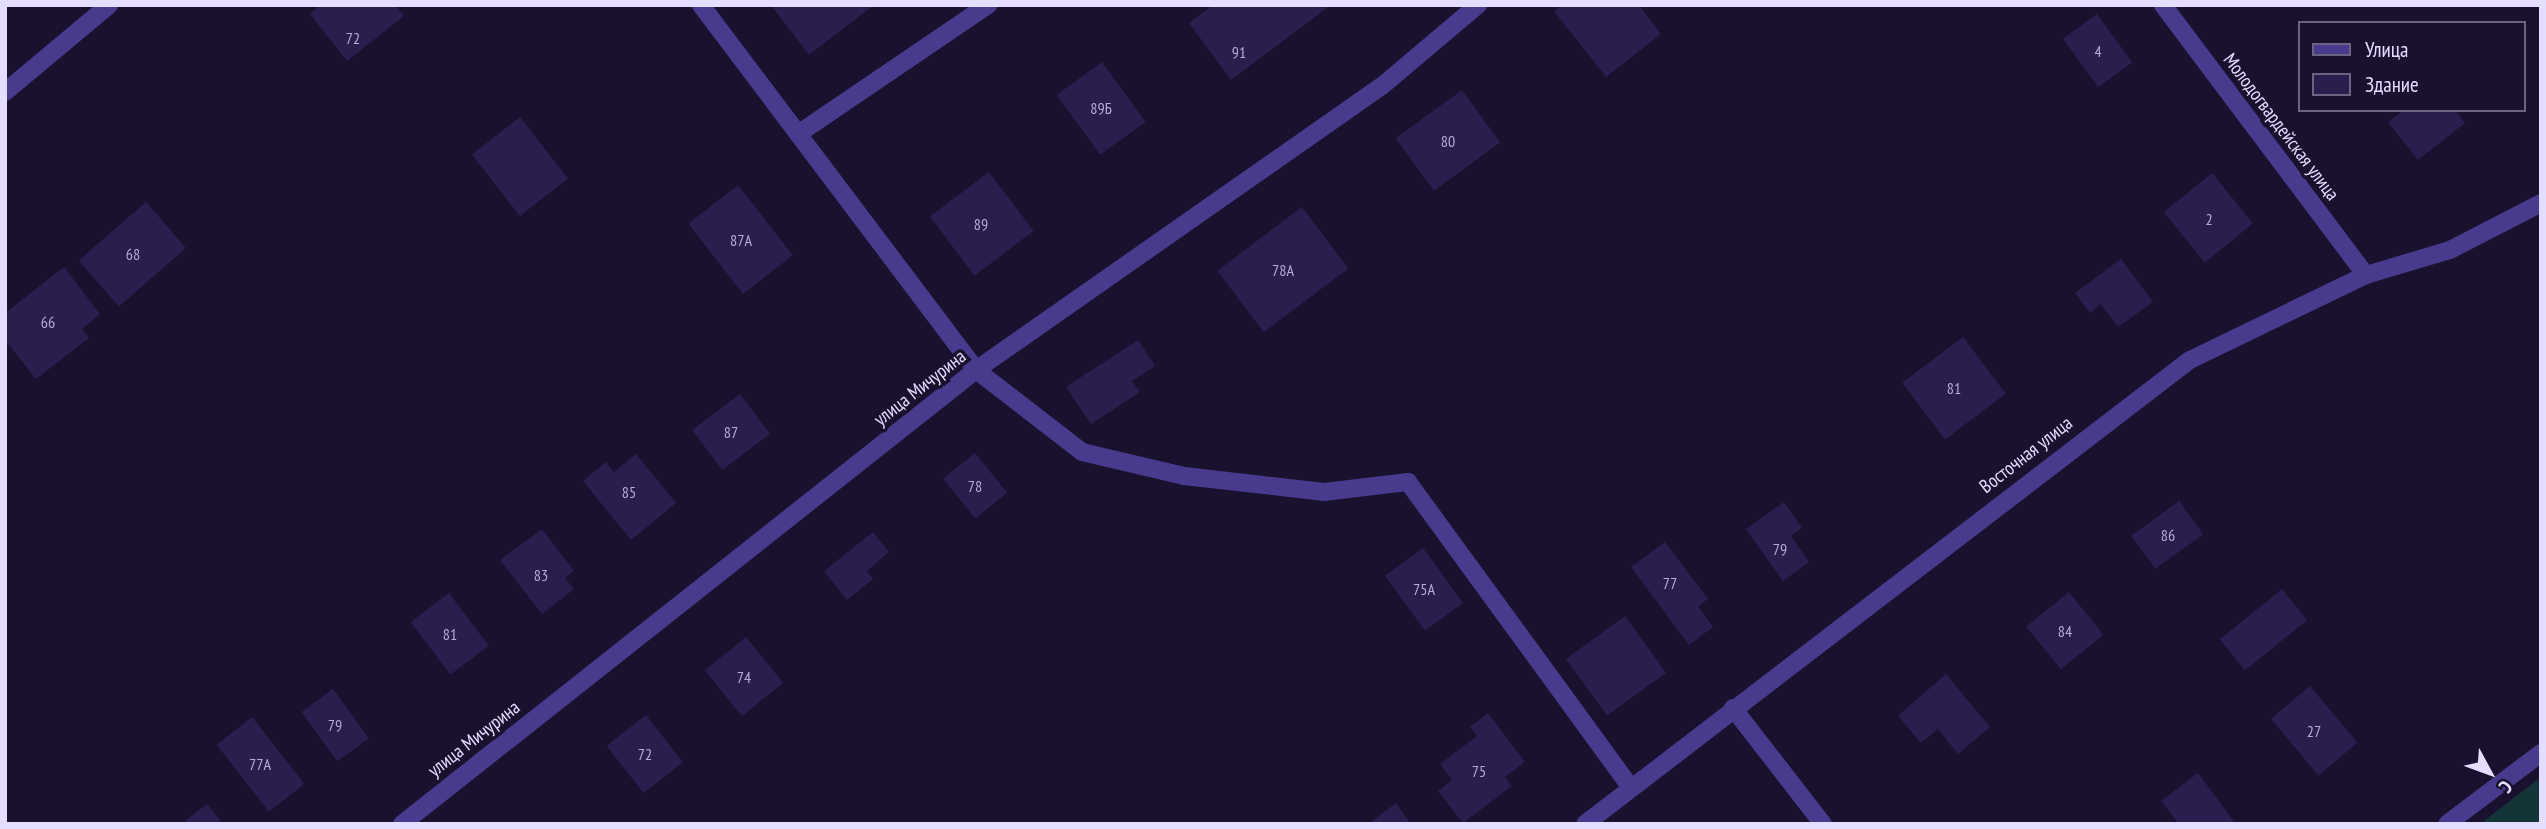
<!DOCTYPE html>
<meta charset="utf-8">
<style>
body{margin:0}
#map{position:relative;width:2546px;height:829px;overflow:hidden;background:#19112d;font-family:"PT Sans Narrow",sans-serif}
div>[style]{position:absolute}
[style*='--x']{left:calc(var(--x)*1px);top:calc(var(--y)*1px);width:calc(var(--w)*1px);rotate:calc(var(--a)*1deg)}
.green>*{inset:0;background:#143537}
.building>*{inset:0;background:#2c1d4f;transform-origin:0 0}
.minor>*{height:18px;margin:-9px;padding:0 9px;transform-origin:9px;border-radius:9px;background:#483b8d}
span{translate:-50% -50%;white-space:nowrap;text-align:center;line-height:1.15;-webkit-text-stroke:7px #19112d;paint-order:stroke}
.number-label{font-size:16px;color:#b7add3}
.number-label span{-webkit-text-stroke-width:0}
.street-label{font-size:19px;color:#e5ddff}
.frame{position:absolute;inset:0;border:7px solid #e5ddff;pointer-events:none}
.legend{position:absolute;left:2298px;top:21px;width:228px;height:91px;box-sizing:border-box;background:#19112d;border:2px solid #6b6381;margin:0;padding:9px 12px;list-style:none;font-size:21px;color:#e5ddff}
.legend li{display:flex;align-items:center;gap:14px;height:35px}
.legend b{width:35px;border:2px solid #6b6381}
.north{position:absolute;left:2455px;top:738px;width:70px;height:70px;-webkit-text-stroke:5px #19112d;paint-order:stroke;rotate:131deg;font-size:19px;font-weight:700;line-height:28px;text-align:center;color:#e5ddff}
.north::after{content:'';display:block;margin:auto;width:24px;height:32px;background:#e5ddff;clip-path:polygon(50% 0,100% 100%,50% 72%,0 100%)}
</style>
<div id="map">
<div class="green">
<i style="clip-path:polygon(2541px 777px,2541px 824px,2480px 824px)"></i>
</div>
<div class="building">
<i style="clip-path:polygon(320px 5px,396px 5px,404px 16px,347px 61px,310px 14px)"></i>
<i style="clip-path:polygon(771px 5px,874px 5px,809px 55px)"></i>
<i style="clip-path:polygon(1213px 5px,1331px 5px,1231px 80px,1189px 23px)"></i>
<i style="clip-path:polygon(1562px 5px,1639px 5px,1661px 34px,1606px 77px,1554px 11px)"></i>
<i style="left:2097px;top:14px;width:60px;height:42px;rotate:54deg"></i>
<i style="left:1102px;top:62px;width:74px;height:56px;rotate:54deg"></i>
<i style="left:1462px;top:90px;width:65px;height:82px;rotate:54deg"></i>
<i style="clip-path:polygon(2404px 110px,2455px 110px,2465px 123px,2418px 160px,2388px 122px)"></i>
<i style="left:520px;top:117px;width:78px;height:61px;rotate:52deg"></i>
<i style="left:989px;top:172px;width:74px;height:74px;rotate:53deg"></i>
<i style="left:2212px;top:173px;width:65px;height:62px;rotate:51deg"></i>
<i style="left:738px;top:185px;width:89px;height:63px;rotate:52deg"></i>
<i style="left:146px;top:202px;width:61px;height:89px;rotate:49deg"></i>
<i style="left:1302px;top:207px;width:77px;height:106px;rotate:53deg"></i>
<i style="clip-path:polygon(2121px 259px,2153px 302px,2118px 327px,2101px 304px,2090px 313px,2075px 293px)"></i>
<i style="clip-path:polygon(64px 267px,100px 314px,82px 329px,89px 338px,36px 379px,5px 340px,5px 313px)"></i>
<i style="left:1963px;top:337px;width:71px;height:76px;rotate:53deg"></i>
<i style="clip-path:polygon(1138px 340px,1155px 366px,1132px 381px,1140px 392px,1091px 424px,1066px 387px)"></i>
<i style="left:740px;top:394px;width:50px;height:60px;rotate:53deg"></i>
<i style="left:975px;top:453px;width:51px;height:41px;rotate:51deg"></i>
<i style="clip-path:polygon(636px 454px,676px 503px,631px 540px,583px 481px,606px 462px,614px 472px)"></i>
<i style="left:2179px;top:501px;width:41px;height:59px;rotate:54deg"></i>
<i style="clip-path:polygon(1784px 502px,1802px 528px,1791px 536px,1809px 562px,1783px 581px,1746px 529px)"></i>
<i style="clip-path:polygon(542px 529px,574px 571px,565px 578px,574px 589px,542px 614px,500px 560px)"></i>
<i style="clip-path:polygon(873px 532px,889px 552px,867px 571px,873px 579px,847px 600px,824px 571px)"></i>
<i style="clip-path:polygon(1665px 542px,1708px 599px,1698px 606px,1713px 627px,1689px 645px,1631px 567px)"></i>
<i style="left:1423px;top:548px;width:68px;height:47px;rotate:54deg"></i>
<i style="left:2282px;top:589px;width:40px;height:80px;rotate:51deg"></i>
<i style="left:2069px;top:592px;width:55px;height:55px;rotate:51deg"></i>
<i style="left:449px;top:593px;width:66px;height:48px;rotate:53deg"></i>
<i style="left:1625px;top:616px;width:70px;height:73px;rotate:54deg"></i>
<i style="left:746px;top:637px;width:59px;height:53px;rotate:51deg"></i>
<i style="clip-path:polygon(1946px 674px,1990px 727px,1958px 754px,1938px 729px,1921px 743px,1898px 716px)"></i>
<i style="left:2310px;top:686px;width:74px;height:51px;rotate:50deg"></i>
<i style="left:333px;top:689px;width:61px;height:39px;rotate:54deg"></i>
<i style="clip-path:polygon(1488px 713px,1525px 762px,1505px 777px,1512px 786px,1463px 823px,1438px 791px,1452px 780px,1440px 764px,1477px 736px,1470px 727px)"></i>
<i style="left:646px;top:715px;width:60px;height:50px;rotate:52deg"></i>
<i style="left:252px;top:717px;width:85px;height:45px;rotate:52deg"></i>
<i style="clip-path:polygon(2198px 773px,2236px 824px,2179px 824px,2161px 801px)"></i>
<i style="clip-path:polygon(1396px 803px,1411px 824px,1368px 824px)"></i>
<i style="clip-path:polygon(207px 804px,223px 824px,181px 824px)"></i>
</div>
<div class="minor">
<i style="--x:701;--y:5;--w:457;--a:53"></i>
<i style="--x:976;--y:370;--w:134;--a:37.7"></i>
<i style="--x:1082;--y:452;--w:105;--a:13.2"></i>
<i style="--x:1184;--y:476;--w:141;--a:6.5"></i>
<i style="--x:1324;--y:492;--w:85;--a:-6.8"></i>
<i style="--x:1408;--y:482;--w:379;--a:53.9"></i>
<i style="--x:2163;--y:5;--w:338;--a:53.1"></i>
<i style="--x:5;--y:92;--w:136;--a:-39.9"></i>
<i style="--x:798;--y:134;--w:230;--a:-34.2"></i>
<i style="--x:1733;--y:708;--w:147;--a:52.2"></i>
<i style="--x:402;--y:824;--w:732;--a:-38.34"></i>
<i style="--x:976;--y:370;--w:495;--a:-35"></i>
<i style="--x:1382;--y:86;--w:126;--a:-40.2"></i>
<i style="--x:1585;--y:824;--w:762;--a:-37.49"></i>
<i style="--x:2190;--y:360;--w:195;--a:-25.8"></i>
<i style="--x:2366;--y:275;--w:88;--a:-16.6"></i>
<i style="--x:2450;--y:250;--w:102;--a:-27.3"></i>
<i style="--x:2447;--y:824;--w:118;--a:-37.1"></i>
</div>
<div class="number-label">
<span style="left:353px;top:38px">72</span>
<span style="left:2098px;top:51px">4</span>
<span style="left:1239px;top:52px">91</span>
<span style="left:1101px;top:108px">89Б</span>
<span style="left:1448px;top:141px">80</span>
<span style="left:2209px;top:219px">2</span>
<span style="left:981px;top:224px">89</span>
<span style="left:741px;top:240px">87А</span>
<span style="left:133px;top:254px">68</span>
<span style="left:1283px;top:270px">78А</span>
<span style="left:48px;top:322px">66</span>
<span style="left:1954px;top:388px">81</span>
<span style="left:731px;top:432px">87</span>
<span style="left:975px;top:486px">78</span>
<span style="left:629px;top:492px">85</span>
<span style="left:2168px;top:535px">86</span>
<span style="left:1780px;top:549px">79</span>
<span style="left:541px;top:575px">83</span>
<span style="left:1670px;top:583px">77</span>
<span style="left:1424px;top:589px">75А</span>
<span style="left:2065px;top:631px">84</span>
<span style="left:450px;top:634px">81</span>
<span style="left:744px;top:677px">74</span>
<span style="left:335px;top:725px">79</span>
<span style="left:2314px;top:731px">27</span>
<span style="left:645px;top:754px">72</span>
<span style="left:260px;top:764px">77А</span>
<span style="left:1479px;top:771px">75</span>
</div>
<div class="street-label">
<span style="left:2281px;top:127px;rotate:53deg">Молодогвардейская улица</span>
<span style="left:920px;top:388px;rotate:-38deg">улица Мичурина</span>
<span style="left:2026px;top:455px;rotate:-38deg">Восточная улица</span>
<span style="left:474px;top:739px;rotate:-38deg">улица Мичурина</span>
</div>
<div class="frame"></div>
<ul class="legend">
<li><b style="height:9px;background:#483b8d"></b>Улица</li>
<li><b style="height:19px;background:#2c1d4f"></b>Здание</li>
</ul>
<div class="north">С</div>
</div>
